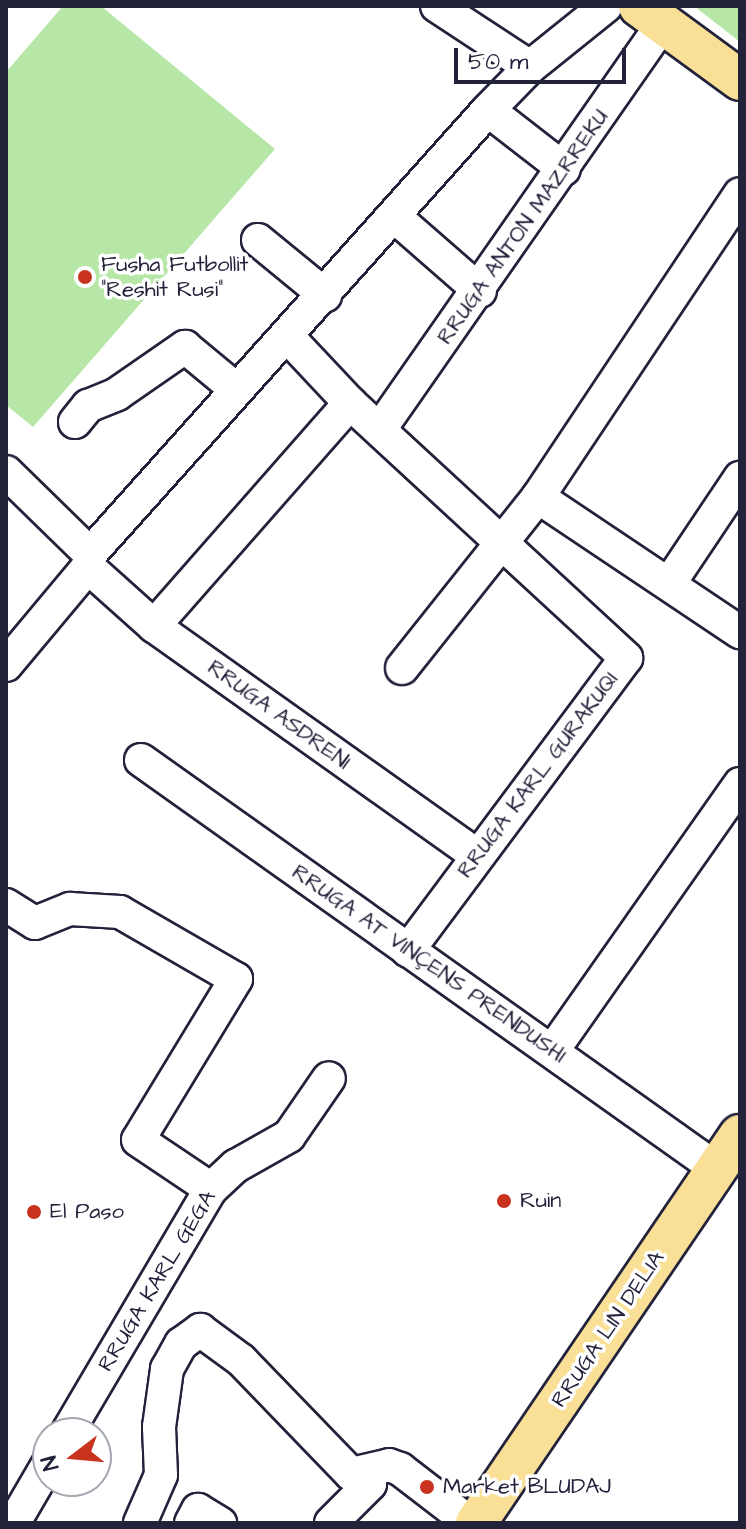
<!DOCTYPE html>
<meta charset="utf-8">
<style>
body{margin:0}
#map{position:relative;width:746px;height:1529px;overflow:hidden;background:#fff;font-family:"Architects Daughter",sans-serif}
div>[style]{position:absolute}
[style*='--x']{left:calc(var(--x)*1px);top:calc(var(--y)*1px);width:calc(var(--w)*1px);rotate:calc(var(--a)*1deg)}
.green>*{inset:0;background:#b6e7a7}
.roads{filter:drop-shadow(2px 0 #22223b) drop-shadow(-2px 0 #22223b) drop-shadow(0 2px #22223b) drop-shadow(0 -2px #22223b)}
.minor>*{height:32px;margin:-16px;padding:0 16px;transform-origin:16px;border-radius:16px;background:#fff}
.major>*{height:40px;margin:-20px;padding:0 20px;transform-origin:20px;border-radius:20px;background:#fadf96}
.dots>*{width:22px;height:22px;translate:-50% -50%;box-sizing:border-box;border:4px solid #fff;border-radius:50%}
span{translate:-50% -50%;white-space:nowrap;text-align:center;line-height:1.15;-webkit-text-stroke:7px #fff;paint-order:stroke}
.street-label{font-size:22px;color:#22223b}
.poi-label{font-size:22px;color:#22223b}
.left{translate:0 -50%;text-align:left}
.frame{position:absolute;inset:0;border:8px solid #22223b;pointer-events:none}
.north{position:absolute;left:32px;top:1417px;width:80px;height:80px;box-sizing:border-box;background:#fff;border:2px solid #a7a7b1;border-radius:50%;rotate:254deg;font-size:22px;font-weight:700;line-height:32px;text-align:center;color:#22223b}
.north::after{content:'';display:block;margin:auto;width:28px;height:36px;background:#c8321e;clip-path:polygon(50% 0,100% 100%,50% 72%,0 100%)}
.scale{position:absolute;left:454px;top:48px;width:172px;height:36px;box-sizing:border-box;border:4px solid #22223b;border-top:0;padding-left:10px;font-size:24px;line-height:28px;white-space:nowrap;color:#22223b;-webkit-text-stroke:6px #fff;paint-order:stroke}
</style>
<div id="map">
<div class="green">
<i style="clip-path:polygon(63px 6px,101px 6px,275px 149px,33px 427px,6px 405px,6px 72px)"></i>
<i style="clip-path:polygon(694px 6px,740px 6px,740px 42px)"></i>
</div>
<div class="roads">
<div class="minor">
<i style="--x:437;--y:6;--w:111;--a:33.3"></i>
<i style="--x:488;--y:110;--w:96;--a:37.8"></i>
<i style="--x:394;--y:216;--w:114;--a:41.1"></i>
<i style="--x:258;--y:240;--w:87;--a:39.4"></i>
<i style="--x:288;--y:337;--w:91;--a:46.8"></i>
<i style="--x:350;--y:403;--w:376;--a:42.7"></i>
<i style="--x:626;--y:658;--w:365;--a:126.7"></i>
<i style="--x:75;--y:422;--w:21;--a:-51"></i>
<i style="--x:88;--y:406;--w:31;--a:-22"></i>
<i style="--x:117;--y:394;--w:83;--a:-34.7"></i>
<i style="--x:185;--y:347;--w:67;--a:39.6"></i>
<i style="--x:380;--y:429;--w:494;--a:-55.1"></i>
<i style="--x:6;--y:472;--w:117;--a:44.3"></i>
<i style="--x:538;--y:497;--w:243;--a:33.8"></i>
<i style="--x:90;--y:554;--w:596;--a:-48.13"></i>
<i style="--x:488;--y:110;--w:60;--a:-45.7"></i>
<i style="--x:530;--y:67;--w:97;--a:-38.8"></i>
<i style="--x:88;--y:567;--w:89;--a:41.8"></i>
<i style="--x:154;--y:626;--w:395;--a:35.4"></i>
<i style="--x:669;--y:584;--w:128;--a:-56.2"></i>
<i style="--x:154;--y:626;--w:297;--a:-48.7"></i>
<i style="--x:6;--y:665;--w:128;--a:-50.1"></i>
<i style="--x:88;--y:567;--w:13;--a:-81"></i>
<i style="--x:402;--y:668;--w:218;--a:-51.5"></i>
<i style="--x:538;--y:497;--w:364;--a:-56.3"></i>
<i style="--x:141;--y:760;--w:706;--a:35.38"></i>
<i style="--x:6;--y:905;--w:34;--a:32"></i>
<i style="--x:35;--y:923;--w:38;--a:-22"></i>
<i style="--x:70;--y:909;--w:50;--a:3.4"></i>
<i style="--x:120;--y:912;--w:134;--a:30"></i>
<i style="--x:236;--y:979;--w:188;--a:121.3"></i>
<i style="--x:138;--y:1140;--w:88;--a:33.9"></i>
<i style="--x:553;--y:1050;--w:325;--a:-54.9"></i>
<i style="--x:67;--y:1433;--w:283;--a:-59.5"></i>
<i style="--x:211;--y:1189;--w:34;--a:-43"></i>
<i style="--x:236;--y:1166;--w:61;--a:-29.5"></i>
<i style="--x:289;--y:1136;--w:70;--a:-55.4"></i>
<i style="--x:16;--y:1519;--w:64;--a:-59.8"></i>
<i style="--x:140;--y:1523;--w:52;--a:-66.4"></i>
<i style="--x:161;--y:1475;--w:48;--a:-92.4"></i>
<i style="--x:159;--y:1427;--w:59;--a:-82.1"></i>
<i style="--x:167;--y:1369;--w:29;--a:-61"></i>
<i style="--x:181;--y:1344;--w:24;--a:-36"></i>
<i style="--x:200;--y:1330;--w:51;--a:36.2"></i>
<i style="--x:241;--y:1360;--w:158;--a:46"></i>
<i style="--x:351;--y:1474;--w:39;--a:-13"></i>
<i style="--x:389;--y:1465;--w:12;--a:20"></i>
<i style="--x:400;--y:1469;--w:88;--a:37.6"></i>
<i style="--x:191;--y:1523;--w:15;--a:-62"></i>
<i style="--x:198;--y:1510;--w:26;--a:31"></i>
<i style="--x:331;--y:1523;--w:55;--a:-45"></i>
<i style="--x:370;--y:1484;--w:13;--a:-90"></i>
</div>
<div class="major">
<i style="--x:639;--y:6;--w:125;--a:36.2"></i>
<i style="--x:476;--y:1523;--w:469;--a:-55.8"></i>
</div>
</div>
<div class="dots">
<i style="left:85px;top:277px;background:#c8321e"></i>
<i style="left:504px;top:1201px;background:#c8321e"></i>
<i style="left:34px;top:1212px;background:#c8321e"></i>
<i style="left:427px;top:1487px;background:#c8321e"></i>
</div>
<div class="street-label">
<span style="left:523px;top:227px;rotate:-55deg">RRUGA ANTON MAZRREKU</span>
<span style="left:279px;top:715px;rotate:36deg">RRUGA ASDRENI</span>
<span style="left:538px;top:775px;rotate:-53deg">RRUGA KARL GURAKUQI</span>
<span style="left:429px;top:964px;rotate:35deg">RRUGA AT VINÇENS PRENDUSHI</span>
<span style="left:157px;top:1281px;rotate:-59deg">RRUGA KARL GEGA</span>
<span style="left:608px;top:1329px;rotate:-56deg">RRUGA LIN DELIA</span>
</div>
<div class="poi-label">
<span class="left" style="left:101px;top:277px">Fusha Futbollit<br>"Reshit Rusi"</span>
<span class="left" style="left:520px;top:1201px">Ruin</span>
<span class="left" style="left:50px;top:1212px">El Paso</span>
<span class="left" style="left:443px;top:1487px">Market BLUDAJ</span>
</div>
<div class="frame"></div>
<div class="north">N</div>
<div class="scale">50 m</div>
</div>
